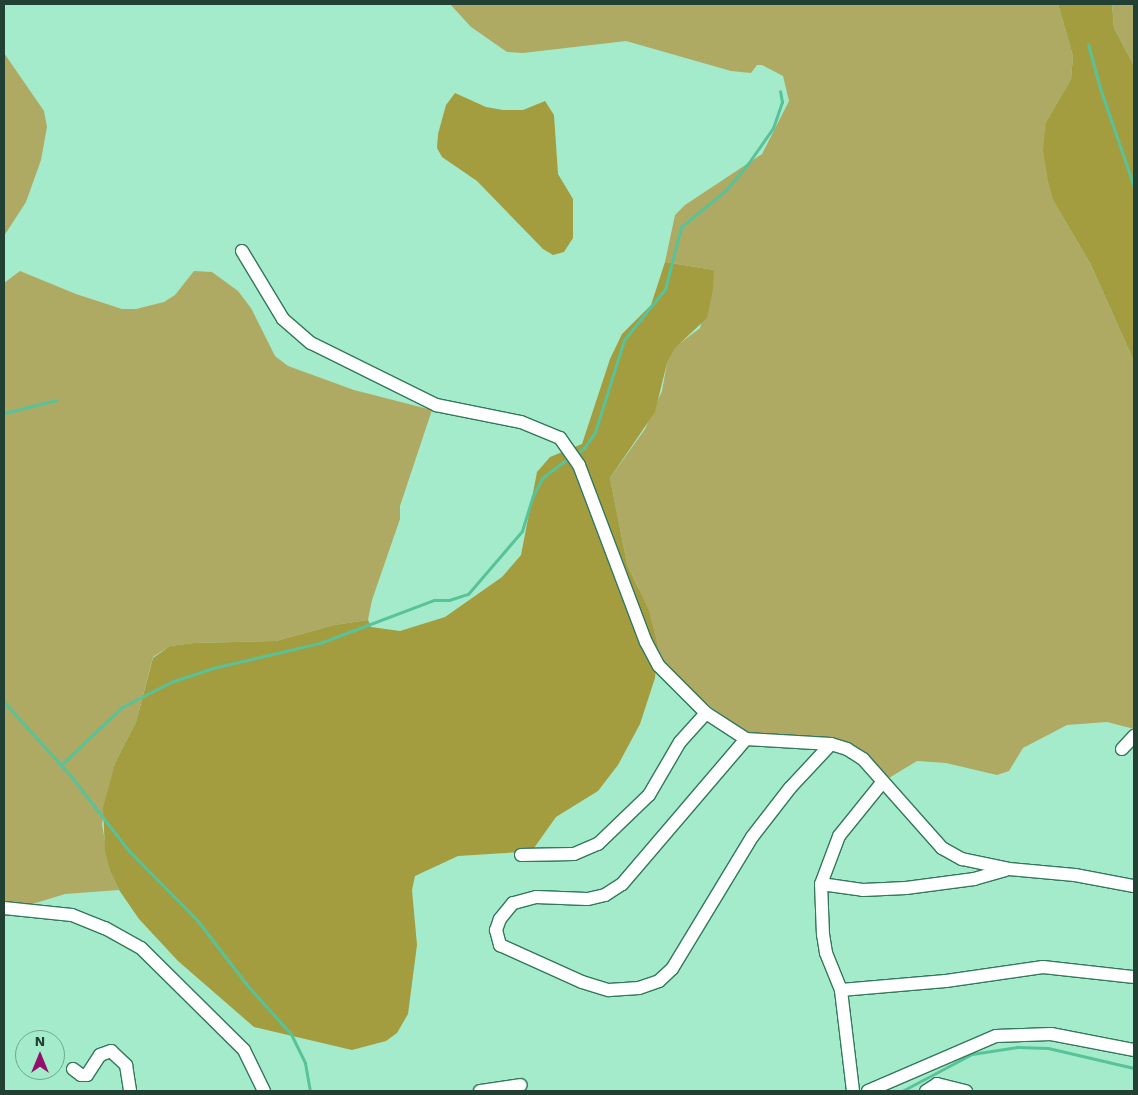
<!DOCTYPE html>
<style>
body{margin:0}
#map{position:relative;width:1138px;height:1095px;overflow:hidden;background:#a4ebcc;font-family:"Work Sans",sans-serif}
div>[style]{position:absolute}
[style*='--x']{left:calc(var(--x)*1px);top:calc(var(--y)*1px);width:calc(var(--w)*1px);rotate:calc(var(--a)*1deg)}
.green>*{inset:0;background:#afaa63}
.forest>*{inset:0;background:#a39d3f}
.stream>*{height:3px;margin:-1.5px;padding:0 1.5px;transform-origin:1.5px;border-radius:1.5px;background:#58c299}
.roads{filter:drop-shadow(1px 0 #32785d) drop-shadow(-1px 0 #32785d) drop-shadow(0 1px #32785d) drop-shadow(0 -1px #32785d)}
.street>*{height:12px;margin:-6px;padding:0 6px;transform-origin:6px;border-radius:6px;background:#fff}
span{translate:-50% -50%;white-space:nowrap;text-align:center;line-height:1.15;-webkit-text-stroke:5px #a4ebcc;paint-order:stroke}
.frame{position:absolute;inset:0;border:5px solid #234034;pointer-events:none}
.north{position:absolute;left:15px;top:1030px;width:50px;height:50px;box-sizing:border-box;background:#a4ebcc;border:1px solid #70a78f;border-radius:50%;rotate:0deg;font-size:14px;font-weight:700;line-height:20px;text-align:center;color:#234034}
.north::after{content:'';display:block;margin:auto;width:18px;height:22px;background:#94116b;clip-path:polygon(50% 0,100% 100%,50% 72%,0 100%)}
</style>
<div id="map">
<div class="green">
<i style="clip-path:polygon(450px 4px,1058px 4px,1073px 56px,1071px 79px,1046px 122px,1054px 202px,1090px 263px,1134px 361px,1134px 729px,1107px 722px,1067px 725px,1023px 748px,1009px 771px,997px 775px,946px 763px,917px 761px,884px 781px,850px 744px,747px 737px,657px 662px,638px 587px,627px 564px,610px 478px,645px 429px,662px 391px,667px 363px,675px 347px,700px 328px,714px 270px,665px 262px,675px 215px,685px 205px,762px 154px,789px 101px,783px 76px,762px 65px,757px 65px,751px 73px,731px 71px,626px 41px,523px 53px,507px 52px,471px 27px)"></i>
<i style="clip-path:polygon(1112px 4px,1134px 4px,1134px 66px,1114px 28px)"></i>
<i style="clip-path:polygon(4px 53px,44px 111px,47px 127px,41px 160px,26px 202px,4px 236px)"></i>
<i style="clip-path:polygon(20px 271px,76px 294px,122px 309px,136px 309px,164px 302px,175px 295px,194px 271px,212px 272px,238px 291px,251px 308px,275px 356px,288px 366px,354px 390px,432px 410px,400px 506px,400px 519px,372px 600px,368px 620px,334px 625px,276px 641px,194px 643px,170px 646px,153px 657px,136px 722px,115px 763px,102px 824px,110px 871px,119px 890px,65px 894px,13px 910px,4px 917px,4px 283px)"></i>
</div>
<div class="forest">
<i style="clip-path:polygon(1058px 4px,1112px 4px,1114px 28px,1134px 66px,1134px 361px,1090px 263px,1054px 202px,1048px 181px,1043px 150px,1046px 122px,1071px 79px,1073px 56px)"></i>
<i style="clip-path:polygon(455px 93px,486px 107px,503px 110px,523px 110px,545px 101px,554px 115px,558px 174px,573px 199px,573px 238px,564px 252px,553px 255px,543px 249px,477px 181px,442px 157px,437px 148px,438px 134px,446px 105px)"></i>
<i style="clip-path:polygon(665px 262px,714px 270px,713px 289px,707px 318px,675px 348px,667px 363px,655px 412px,610px 478px,627px 564px,649px 611px,658px 648px,655px 678px,640px 724px,618px 765px,598px 791px,556px 817px,534px 848px,521px 852px,458px 856px,415px 876px,412px 890px,417px 945px,408px 1014px,397px 1033px,386px 1041px,352px 1050px,254px 1027px,178px 961px,139px 919px,119px 890px,110px 871px,105px 850px,103px 808px,115px 763px,136px 722px,153px 658px,170px 646px,194px 643px,276px 641px,334px 625px,368px 620px,371px 627px,400px 631px,445px 617px,502px 577px,521px 555px,537px 472px,550px 457px,582px 444px,610px 359px,622px 334px,651px 305px)"></i>
</div>
<div class="stream">
<i style="--x:1088;--y:44;--w:46;--a:74.7"></i>
<i style="--x:1100;--y:88;--w:105;--a:71"></i>
<i style="--x:4;--y:413;--w:54;--a:-14"></i>
<i style="--x:575;--y:455;--w:11;--a:-38"></i>
<i style="--x:584;--y:448;--w:19;--a:-55"></i>
<i style="--x:595;--y:432;--w:96;--a:-72.5"></i>
<i style="--x:624;--y:340;--w:65;--a:-51.2"></i>
<i style="--x:665;--y:289;--w:64;--a:-75.5"></i>
<i style="--x:681;--y:227;--w:58;--a:-39.4"></i>
<i style="--x:726;--y:190;--w:33;--a:-50"></i>
<i style="--x:747;--y:165;--w:45;--a:-54.9"></i>
<i style="--x:773;--y:128;--w:28;--a:-71"></i>
<i style="--x:782;--y:102;--w:11;--a:-100"></i>
<i style="--x:4;--y:702;--w:98;--a:47.9"></i>
<i style="--x:70;--y:775;--w:96;--a:52.2"></i>
<i style="--x:129;--y:851;--w:97;--a:45.4"></i>
<i style="--x:197;--y:920;--w:82;--a:52.4"></i>
<i style="--x:247;--y:985;--w:66;--a:48.1"></i>
<i style="--x:291;--y:1034;--w:32;--a:64"></i>
<i style="--x:305;--y:1063;--w:28;--a:80"></i>
<i style="--x:61;--y:765;--w:84;--a:-43.6"></i>
<i style="--x:122;--y:707;--w:55;--a:-27"></i>
<i style="--x:171;--y:682;--w:44;--a:-18.4"></i>
<i style="--x:213;--y:668;--w:110;--a:-13.2"></i>
<i style="--x:320;--y:643;--w:122;--a:-20.7"></i>
<i style="--x:434;--y:600;--w:15;--a:0"></i>
<i style="--x:449;--y:600;--w:20;--a:-18"></i>
<i style="--x:468;--y:594;--w:83;--a:-49.4"></i>
<i style="--x:522;--y:531;--w:37;--a:-73"></i>
<i style="--x:533;--y:496;--w:20;--a:-63"></i>
<i style="--x:542;--y:478;--w:34;--a:-37"></i>
<i style="--x:902;--y:1091;--w:79;--a:-27.9"></i>
<i style="--x:972;--y:1054;--w:46;--a:-8.8"></i>
<i style="--x:1017;--y:1047;--w:31;--a:2"></i>
<i style="--x:1048;--y:1048;--w:88;--a:13.1"></i>
</div>
<div class="roads">
<div class="street">
<i style="--x:242;--y:251;--w:79;--a:58.9"></i>
<i style="--x:283;--y:319;--w:37;--a:41"></i>
<i style="--x:311;--y:343;--w:140;--a:26.4"></i>
<i style="--x:436;--y:405;--w:87;--a:11.3"></i>
<i style="--x:521;--y:422;--w:42;--a:22.3"></i>
<i style="--x:560;--y:438;--w:33;--a:55"></i>
<i style="--x:579;--y:465;--w:189;--a:69.3"></i>
<i style="--x:646;--y:642;--w:27;--a:62"></i>
<i style="--x:659;--y:666;--w:66;--a:45"></i>
<i style="--x:706;--y:713;--w:48;--a:33"></i>
<i style="--x:746;--y:739;--w:85;--a:3.4"></i>
<i style="--x:831;--y:744;--w:17;--a:17"></i>
<i style="--x:847;--y:749;--w:19;--a:32"></i>
<i style="--x:863;--y:759;--w:119;--a:48.4"></i>
<i style="--x:942;--y:848;--w:23;--a:29"></i>
<i style="--x:962;--y:859;--w:48;--a:12"></i>
<i style="--x:1009;--y:869;--w:66;--a:5.2"></i>
<i style="--x:1075;--y:875;--w:60;--a:10.6"></i>
<i style="--x:746;--y:739;--w:191;--a:130.5"></i>
<i style="--x:622;--y:884;--w:20;--a:147"></i>
<i style="--x:605;--y:895;--w:18;--a:167"></i>
<i style="--x:587;--y:899;--w:51;--a:-177.8"></i>
<i style="--x:536;--y:897;--w:24;--a:165"></i>
<i style="--x:513;--y:903;--w:21;--a:129"></i>
<i style="--x:500;--y:919;--w:12;--a:110"></i>
<i style="--x:496;--y:930;--w:16;--a:75"></i>
<i style="--x:500;--y:945;--w:90;--a:24.3"></i>
<i style="--x:582;--y:982;--w:28;--a:17"></i>
<i style="--x:609;--y:990;--w:30;--a:-4"></i>
<i style="--x:639;--y:988;--w:21;--a:-19"></i>
<i style="--x:659;--y:981;--w:18;--a:-43"></i>
<i style="--x:672;--y:969;--w:154;--a:-58.8"></i>
<i style="--x:752;--y:837;--w:62;--a:-52.2"></i>
<i style="--x:790;--y:788;--w:60;--a:-47"></i>
<i style="--x:1122;--y:749;--w:18;--a:-47"></i>
<i style="--x:521;--y:855;--w:53;--a:-1.1"></i>
<i style="--x:574;--y:854;--w:26;--a:-23"></i>
<i style="--x:598;--y:844;--w:71;--a:-43.9"></i>
<i style="--x:649;--y:795;--w:61;--a:-59.7"></i>
<i style="--x:680;--y:742;--w:39;--a:-48"></i>
<i style="--x:821;--y:884;--w:42;--a:8.1"></i>
<i style="--x:863;--y:890;--w:43;--a:-2.7"></i>
<i style="--x:906;--y:888;--w:69;--a:-7.5"></i>
<i style="--x:974;--y:879;--w:33;--a:-16"></i>
<i style="--x:4;--y:908;--w:68;--a:5.9"></i>
<i style="--x:72;--y:915;--w:35;--a:22"></i>
<i style="--x:105;--y:928;--w:41;--a:29.1"></i>
<i style="--x:141;--y:948;--w:145;--a:44.7"></i>
<i style="--x:244;--y:1050;--w:46;--a:64"></i>
<i style="--x:841;--y:990;--w:105;--a:-4.9"></i>
<i style="--x:946;--y:981;--w:98;--a:-8.2"></i>
<i style="--x:1043;--y:967;--w:92;--a:6.3"></i>
<i style="--x:73;--y:1069;--w:10;--a:37"></i>
<i style="--x:81;--y:1075;--w:6;--a:0"></i>
<i style="--x:87;--y:1075;--w:24;--a:-57"></i>
<i style="--x:100;--y:1055;--w:12;--a:-20"></i>
<i style="--x:111;--y:1051;--w:21;--a:43"></i>
<i style="--x:126;--y:1065;--w:26;--a:81"></i>
<i style="--x:480;--y:1091;--w:41;--a:-8.3"></i>
<i style="--x:853;--y:1091;--w:102;--a:-96.8"></i>
<i style="--x:841;--y:990;--w:40;--a:-112"></i>
<i style="--x:826;--y:953;--w:18;--a:-99"></i>
<i style="--x:823;--y:935;--w:51;--a:-92.2"></i>
<i style="--x:821;--y:884;--w:51;--a:-69.4"></i>
<i style="--x:839;--y:836;--w:67;--a:-51.1"></i>
<i style="--x:868;--y:1091;--w:139;--a:-23.3"></i>
<i style="--x:996;--y:1036;--w:55;--a:-2.1"></i>
<i style="--x:1051;--y:1034;--w:85;--a:10.9"></i>
<i style="--x:926;--y:1091;--w:13;--a:-32"></i>
<i style="--x:937;--y:1084;--w:30;--a:14"></i>
</div>
</div>
<div class="frame"></div>
<div class="north">N</div>
</div>
